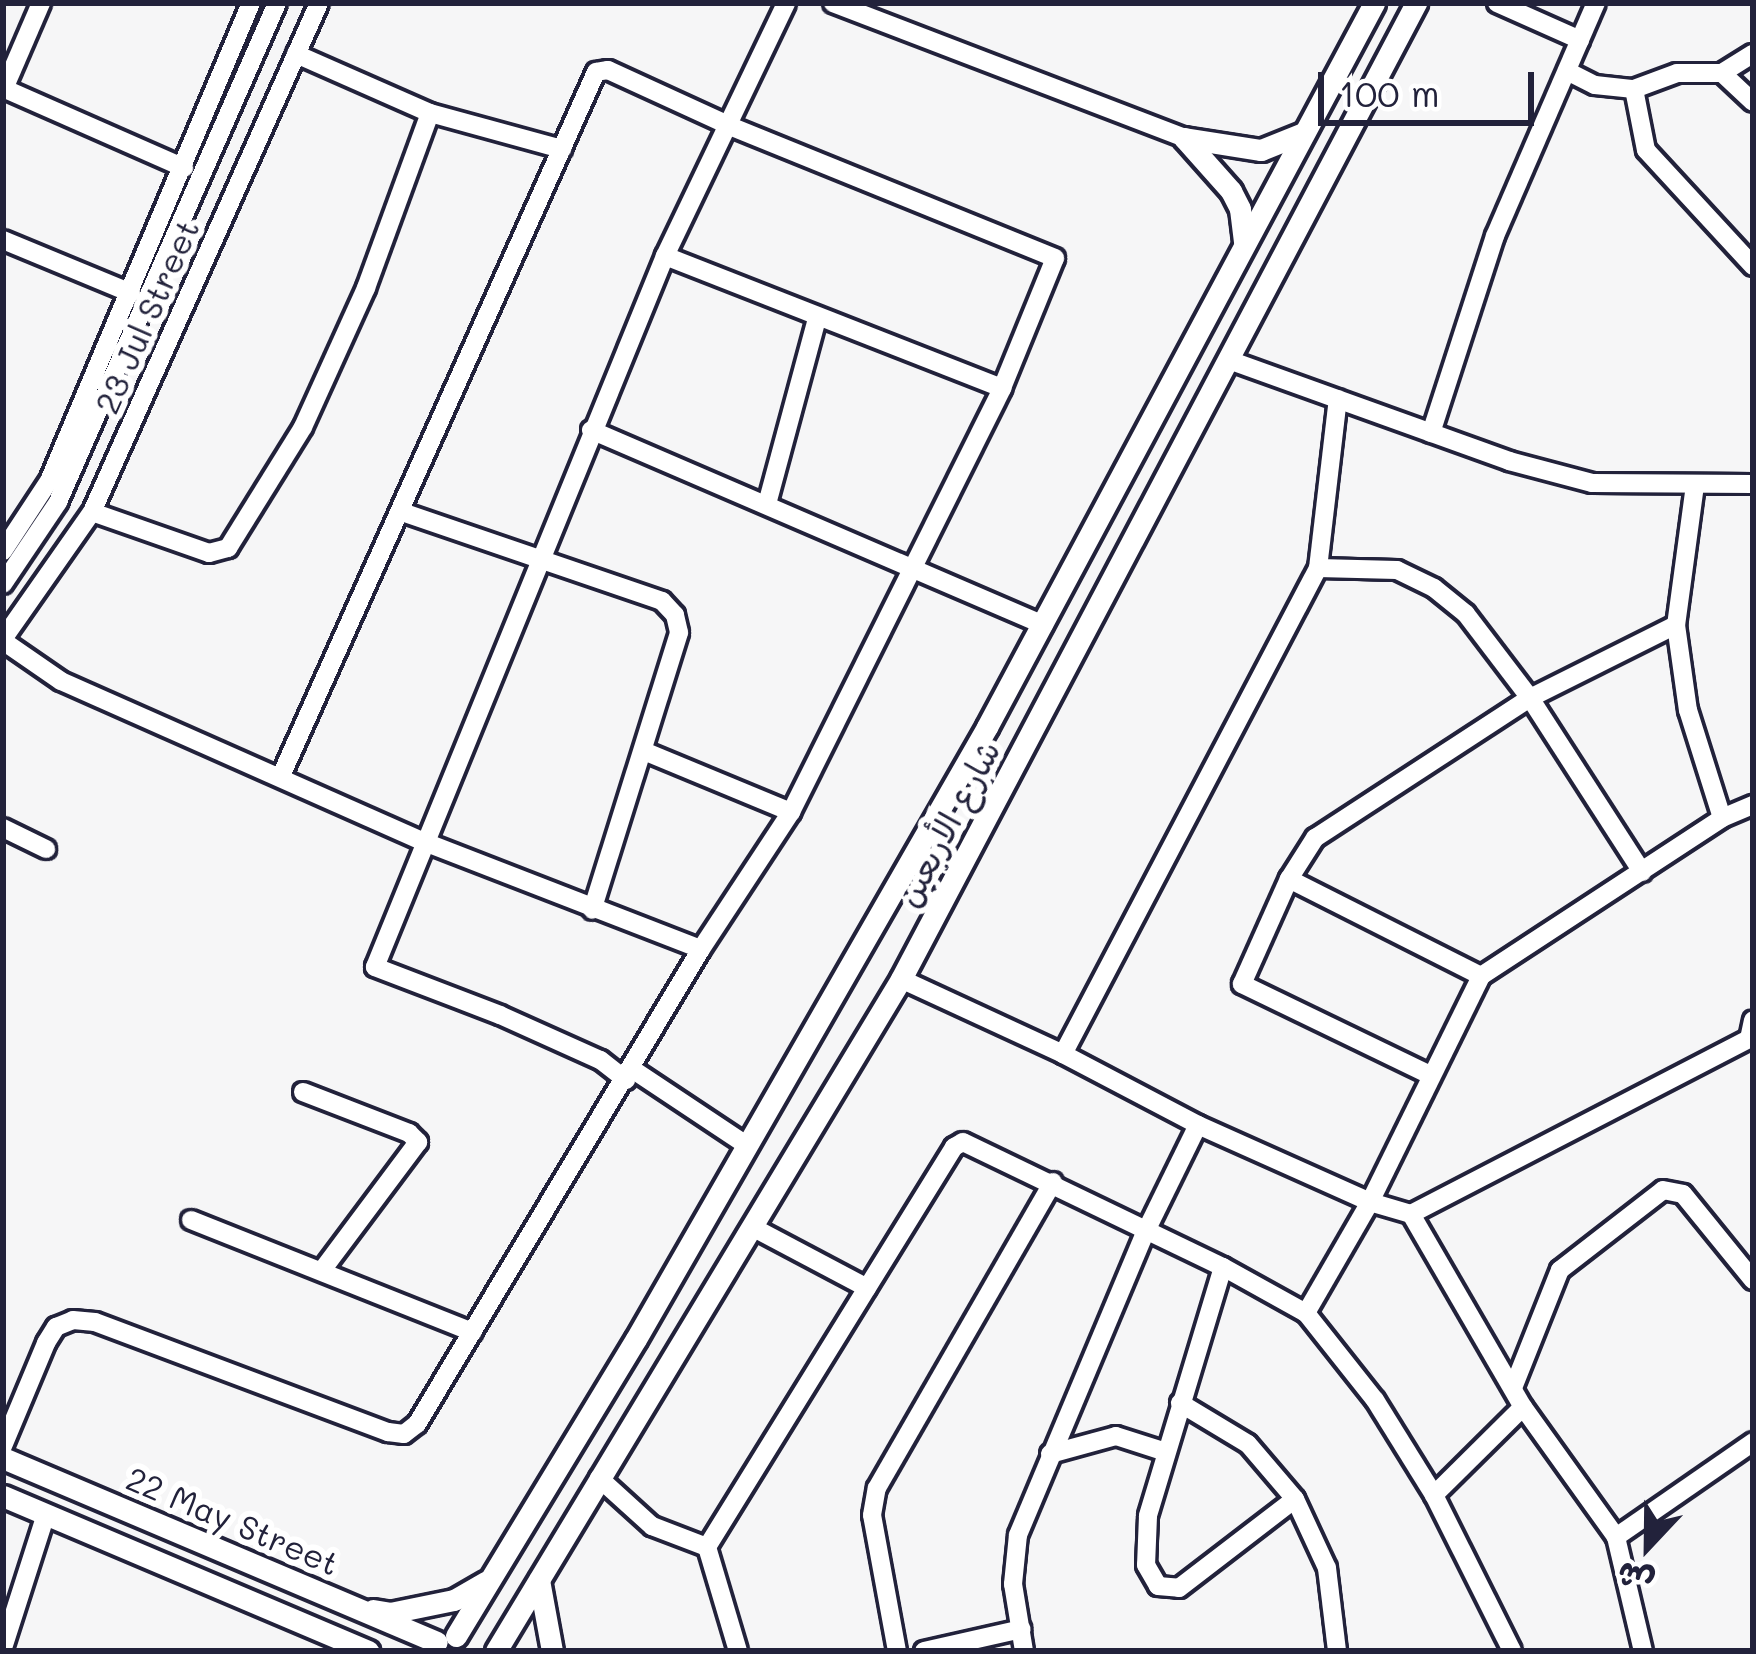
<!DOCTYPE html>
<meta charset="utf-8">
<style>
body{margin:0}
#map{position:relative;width:1756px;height:1654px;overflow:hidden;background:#f6f6f7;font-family:Mali,"Playpen Sans Arabic",sans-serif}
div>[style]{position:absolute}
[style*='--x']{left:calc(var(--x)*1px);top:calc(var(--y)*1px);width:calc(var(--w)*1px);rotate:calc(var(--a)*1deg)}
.roads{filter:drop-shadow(3px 0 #22223b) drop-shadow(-3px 0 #22223b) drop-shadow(0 3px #22223b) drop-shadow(0 -3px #22223b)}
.minor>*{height:18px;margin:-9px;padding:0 9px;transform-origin:9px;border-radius:9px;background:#fff}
.major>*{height:21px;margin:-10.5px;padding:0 10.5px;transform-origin:10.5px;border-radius:10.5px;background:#fff}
span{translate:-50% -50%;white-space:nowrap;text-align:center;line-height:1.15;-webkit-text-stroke:12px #fff;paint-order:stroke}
.street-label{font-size:33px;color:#22223b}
.frame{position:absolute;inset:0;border:6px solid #22223b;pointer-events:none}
.north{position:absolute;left:1588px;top:1486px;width:120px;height:120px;-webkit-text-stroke:9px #fff;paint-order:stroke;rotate:202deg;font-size:33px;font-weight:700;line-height:48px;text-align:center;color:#22223b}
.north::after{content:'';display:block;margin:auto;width:42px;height:54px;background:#22223b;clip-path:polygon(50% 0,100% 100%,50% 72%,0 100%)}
.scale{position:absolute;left:1318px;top:72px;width:216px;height:54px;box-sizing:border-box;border:6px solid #22223b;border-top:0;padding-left:15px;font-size:36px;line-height:42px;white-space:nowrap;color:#22223b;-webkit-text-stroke:9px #fff;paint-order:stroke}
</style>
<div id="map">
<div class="roads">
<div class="minor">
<i style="--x:833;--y:3;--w:376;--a:21"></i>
<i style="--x:1497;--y:3;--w:91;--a:24"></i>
<i style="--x:296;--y:54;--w:146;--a:23.8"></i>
<i style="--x:430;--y:113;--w:137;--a:15.3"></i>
<i style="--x:1567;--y:71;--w:31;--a:27"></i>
<i style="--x:1595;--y:85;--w:39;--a:6"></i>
<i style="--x:1634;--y:89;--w:46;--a:-20.4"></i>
<i style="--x:1677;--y:73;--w:45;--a:0"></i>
<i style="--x:1722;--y:73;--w:36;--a:-32"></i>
<i style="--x:1722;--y:73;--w:42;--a:43.1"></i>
<i style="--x:3;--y:88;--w:198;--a:23.8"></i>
<i style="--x:4;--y:89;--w:94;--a:-66.7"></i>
<i style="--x:1634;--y:89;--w:62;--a:78.9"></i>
<i style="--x:1646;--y:150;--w:158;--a:47.3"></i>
<i style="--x:3;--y:240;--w:139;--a:22.5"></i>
<i style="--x:665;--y:256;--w:362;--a:21.4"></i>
<i style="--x:1229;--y:360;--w:298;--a:19.8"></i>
<i style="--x:1509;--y:461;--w:86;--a:14.8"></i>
<i style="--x:1592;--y:483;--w:161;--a:0.4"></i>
<i style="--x:591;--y:430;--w:493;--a:23.3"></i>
<i style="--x:1431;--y:433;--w:207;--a:-72"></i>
<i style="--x:1495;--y:236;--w:254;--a:-66.6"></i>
<i style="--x:1695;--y:485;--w:141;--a:97.7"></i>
<i style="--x:1676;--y:625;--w:86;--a:82"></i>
<i style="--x:1688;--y:710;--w:113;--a:72.5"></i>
<i style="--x:767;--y:504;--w:192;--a:-74.9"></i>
<i style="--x:92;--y:512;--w:124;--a:19.3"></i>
<i style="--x:209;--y:553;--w:20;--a:-15"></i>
<i style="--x:228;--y:548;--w:142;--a:-58.2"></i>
<i style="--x:303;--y:427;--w:153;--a:-65.6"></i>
<i style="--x:366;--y:288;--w:186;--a:-69.9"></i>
<i style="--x:402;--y:512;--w:275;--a:18.9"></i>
<i style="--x:662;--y:601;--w:19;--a:47"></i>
<i style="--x:675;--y:615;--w:18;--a:77"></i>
<i style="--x:679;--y:633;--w:290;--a:107.4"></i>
<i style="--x:3;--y:551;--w:84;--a:-56.7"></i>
<i style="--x:49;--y:481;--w:519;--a:-67.09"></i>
<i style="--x:1318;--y:568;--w:79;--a:1.5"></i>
<i style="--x:1397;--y:570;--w:41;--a:25.9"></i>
<i style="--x:1434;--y:588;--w:41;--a:39.1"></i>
<i style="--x:1466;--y:614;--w:106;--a:52.7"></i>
<i style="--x:1530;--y:698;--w:207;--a:57.2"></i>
<i style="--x:3;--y:584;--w:99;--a:-56.1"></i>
<i style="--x:58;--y:502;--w:545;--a:-66.3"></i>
<i style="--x:3;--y:639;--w:155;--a:-55"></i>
<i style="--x:92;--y:512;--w:557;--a:-65.96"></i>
<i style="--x:3;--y:641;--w:70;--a:34.6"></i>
<i style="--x:61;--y:681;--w:395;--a:23.9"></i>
<i style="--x:422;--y:841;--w:299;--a:21.2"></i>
<i style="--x:646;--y:752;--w:157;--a:22.5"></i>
<i style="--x:3;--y:828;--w:48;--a:26"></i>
<i style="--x:1289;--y:879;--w:215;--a:26.8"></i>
<i style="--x:901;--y:979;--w:179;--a:24.8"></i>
<i style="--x:1063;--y:1054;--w:153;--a:27.7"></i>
<i style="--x:1198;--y:1125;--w:188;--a:24.1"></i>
<i style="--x:1370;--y:1202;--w:43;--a:16.3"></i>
<i style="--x:1411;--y:1214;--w:223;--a:59.9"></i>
<i style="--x:1523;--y:1407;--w:160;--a:54.4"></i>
<i style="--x:1616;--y:1537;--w:117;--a:76.7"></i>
<i style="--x:1063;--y:1054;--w:549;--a:-62.31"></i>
<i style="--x:1318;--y:568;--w:170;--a:-83.3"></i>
<i style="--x:632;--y:1069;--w:139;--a:33.6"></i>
<i style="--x:1430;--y:1075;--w:209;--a:-154.2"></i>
<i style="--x:1242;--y:984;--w:115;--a:-65.9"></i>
<i style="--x:1289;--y:879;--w:49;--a:-57.6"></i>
<i style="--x:1315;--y:838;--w:257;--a:-33.1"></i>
<i style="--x:1530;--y:698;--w:163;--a:-26.6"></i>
<i style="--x:626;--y:1080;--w:33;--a:-142"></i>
<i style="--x:600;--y:1060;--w:110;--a:-155.8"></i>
<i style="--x:500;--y:1015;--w:134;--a:-159"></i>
<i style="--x:375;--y:967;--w:768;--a:-67.81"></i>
<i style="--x:665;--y:256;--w:280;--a:-64.4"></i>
<i style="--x:303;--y:1092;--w:114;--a:21.1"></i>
<i style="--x:409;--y:1133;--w:13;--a:45"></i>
<i style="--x:418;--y:1142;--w:159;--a:126.8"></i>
<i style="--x:1411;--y:1214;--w:381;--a:-27.4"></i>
<i style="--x:1749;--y:1039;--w:19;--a:-78"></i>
<i style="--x:191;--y:1220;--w:303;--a:21.7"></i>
<i style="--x:752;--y:1227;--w:130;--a:27.9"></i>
<i style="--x:1223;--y:1267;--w:260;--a:106.8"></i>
<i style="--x:1148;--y:1516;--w:49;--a:92.3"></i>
<i style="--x:1146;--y:1565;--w:24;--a:60"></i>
<i style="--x:1158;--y:1586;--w:21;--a:5"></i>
<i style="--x:1179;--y:1588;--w:146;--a:-37.5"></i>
<i style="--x:1306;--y:1313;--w:128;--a:-60"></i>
<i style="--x:1370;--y:1202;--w:252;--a:-63.8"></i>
<i style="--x:1481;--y:976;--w:288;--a:-33.2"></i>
<i style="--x:1722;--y:818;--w:34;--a:-23"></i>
<i style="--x:1513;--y:1388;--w:127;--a:-68.3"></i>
<i style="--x:1560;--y:1270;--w:130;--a:-37.8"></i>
<i style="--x:1663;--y:1190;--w:20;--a:11"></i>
<i style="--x:1683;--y:1194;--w:111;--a:50.9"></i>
<i style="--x:1180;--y:1403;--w:79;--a:31.1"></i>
<i style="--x:1248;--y:1444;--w:72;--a:49.5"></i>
<i style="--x:1295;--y:1499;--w:76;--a:65.1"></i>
<i style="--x:1327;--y:1568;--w:84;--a:83.1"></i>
<i style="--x:3;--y:1446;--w:112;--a:-67.3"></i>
<i style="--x:46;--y:1343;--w:19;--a:-58"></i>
<i style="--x:56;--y:1327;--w:18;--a:-22"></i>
<i style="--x:73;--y:1320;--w:22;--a:5"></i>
<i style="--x:95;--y:1322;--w:313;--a:20.6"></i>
<i style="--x:388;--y:1432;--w:16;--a:7"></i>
<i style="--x:404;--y:1434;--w:16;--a:-38"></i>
<i style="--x:417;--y:1424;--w:553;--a:-59.13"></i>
<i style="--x:701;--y:949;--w:164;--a:-56.7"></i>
<i style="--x:791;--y:812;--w:474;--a:-63.5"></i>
<i style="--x:1002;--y:388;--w:140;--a:-67.8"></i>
<i style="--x:1055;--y:258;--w:353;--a:-157.9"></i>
<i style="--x:728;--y:125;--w:132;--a:-155.4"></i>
<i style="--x:608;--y:70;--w:12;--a:171"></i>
<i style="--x:596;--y:72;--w:773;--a:114.11"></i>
<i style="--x:1050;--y:1454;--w:68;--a:-15.3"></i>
<i style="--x:1116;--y:1436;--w:52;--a:17.7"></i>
<i style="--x:599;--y:1478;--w:72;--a:42.2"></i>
<i style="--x:652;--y:1526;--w:59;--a:20.9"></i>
<i style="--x:1434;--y:1495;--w:125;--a:-44.7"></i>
<i style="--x:1616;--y:1537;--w:167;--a:-34.7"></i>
<i style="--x:3;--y:1648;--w:141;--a:-72.2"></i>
<i style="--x:738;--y:1651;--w:109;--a:-106.6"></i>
<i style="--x:707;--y:1547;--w:470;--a:-58.3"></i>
<i style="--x:954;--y:1147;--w:10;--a:-29"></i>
<i style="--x:963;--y:1142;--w:288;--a:25.7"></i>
<i style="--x:1223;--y:1267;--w:95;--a:29"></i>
<i style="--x:1306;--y:1313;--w:111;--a:51.6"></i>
<i style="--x:1375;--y:1400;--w:112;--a:58.2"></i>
<i style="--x:1434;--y:1495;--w:174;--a:63.4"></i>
<i style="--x:897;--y:1651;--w:138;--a:-100.4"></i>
<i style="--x:872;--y:1515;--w:27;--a:-80"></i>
<i style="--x:877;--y:1488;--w:353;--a:-60.1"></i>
<i style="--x:924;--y:1651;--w:100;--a:-12.7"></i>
<i style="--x:1024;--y:1651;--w:68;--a:-99.3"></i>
<i style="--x:1013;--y:1584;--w:49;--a:-84.2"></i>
<i style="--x:1018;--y:1535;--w:330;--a:-67.2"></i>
<i style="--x:1146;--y:1231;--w:118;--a:-63.9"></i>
</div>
<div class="major">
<i style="--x:1184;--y:138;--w:71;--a:48.4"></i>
<i style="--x:1231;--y:191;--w:20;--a:63"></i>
<i style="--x:1240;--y:209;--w:34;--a:83"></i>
<i style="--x:1184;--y:138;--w:78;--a:8.9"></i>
<i style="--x:1261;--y:150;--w:45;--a:-22"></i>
<i style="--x:3;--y:1458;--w:471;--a:23"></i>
<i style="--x:3;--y:1496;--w:397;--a:23"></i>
<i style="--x:539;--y:1580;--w:72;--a:79.6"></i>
<i style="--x:373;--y:1610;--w:17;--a:10"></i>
<i style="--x:390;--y:1613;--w:65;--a:-11.5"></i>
<i style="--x:454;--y:1600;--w:36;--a:-30"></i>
<i style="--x:456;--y:1636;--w:347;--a:-58.8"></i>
<i style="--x:636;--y:1339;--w:706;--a:-60.16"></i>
<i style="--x:987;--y:727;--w:821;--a:-61.87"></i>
<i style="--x:496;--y:1651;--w:785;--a:-58.92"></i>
<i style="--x:901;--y:979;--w:1104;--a:-62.18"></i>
</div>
</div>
<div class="street-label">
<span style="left:146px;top:316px;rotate:-66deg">23 Jul Street</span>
<span style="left:947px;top:823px;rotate:-62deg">شارع الأربعين</span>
<span style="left:233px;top:1520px;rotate:23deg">22 May Street</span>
</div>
<div class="frame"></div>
<div class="north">ش</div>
<div class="scale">100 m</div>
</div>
